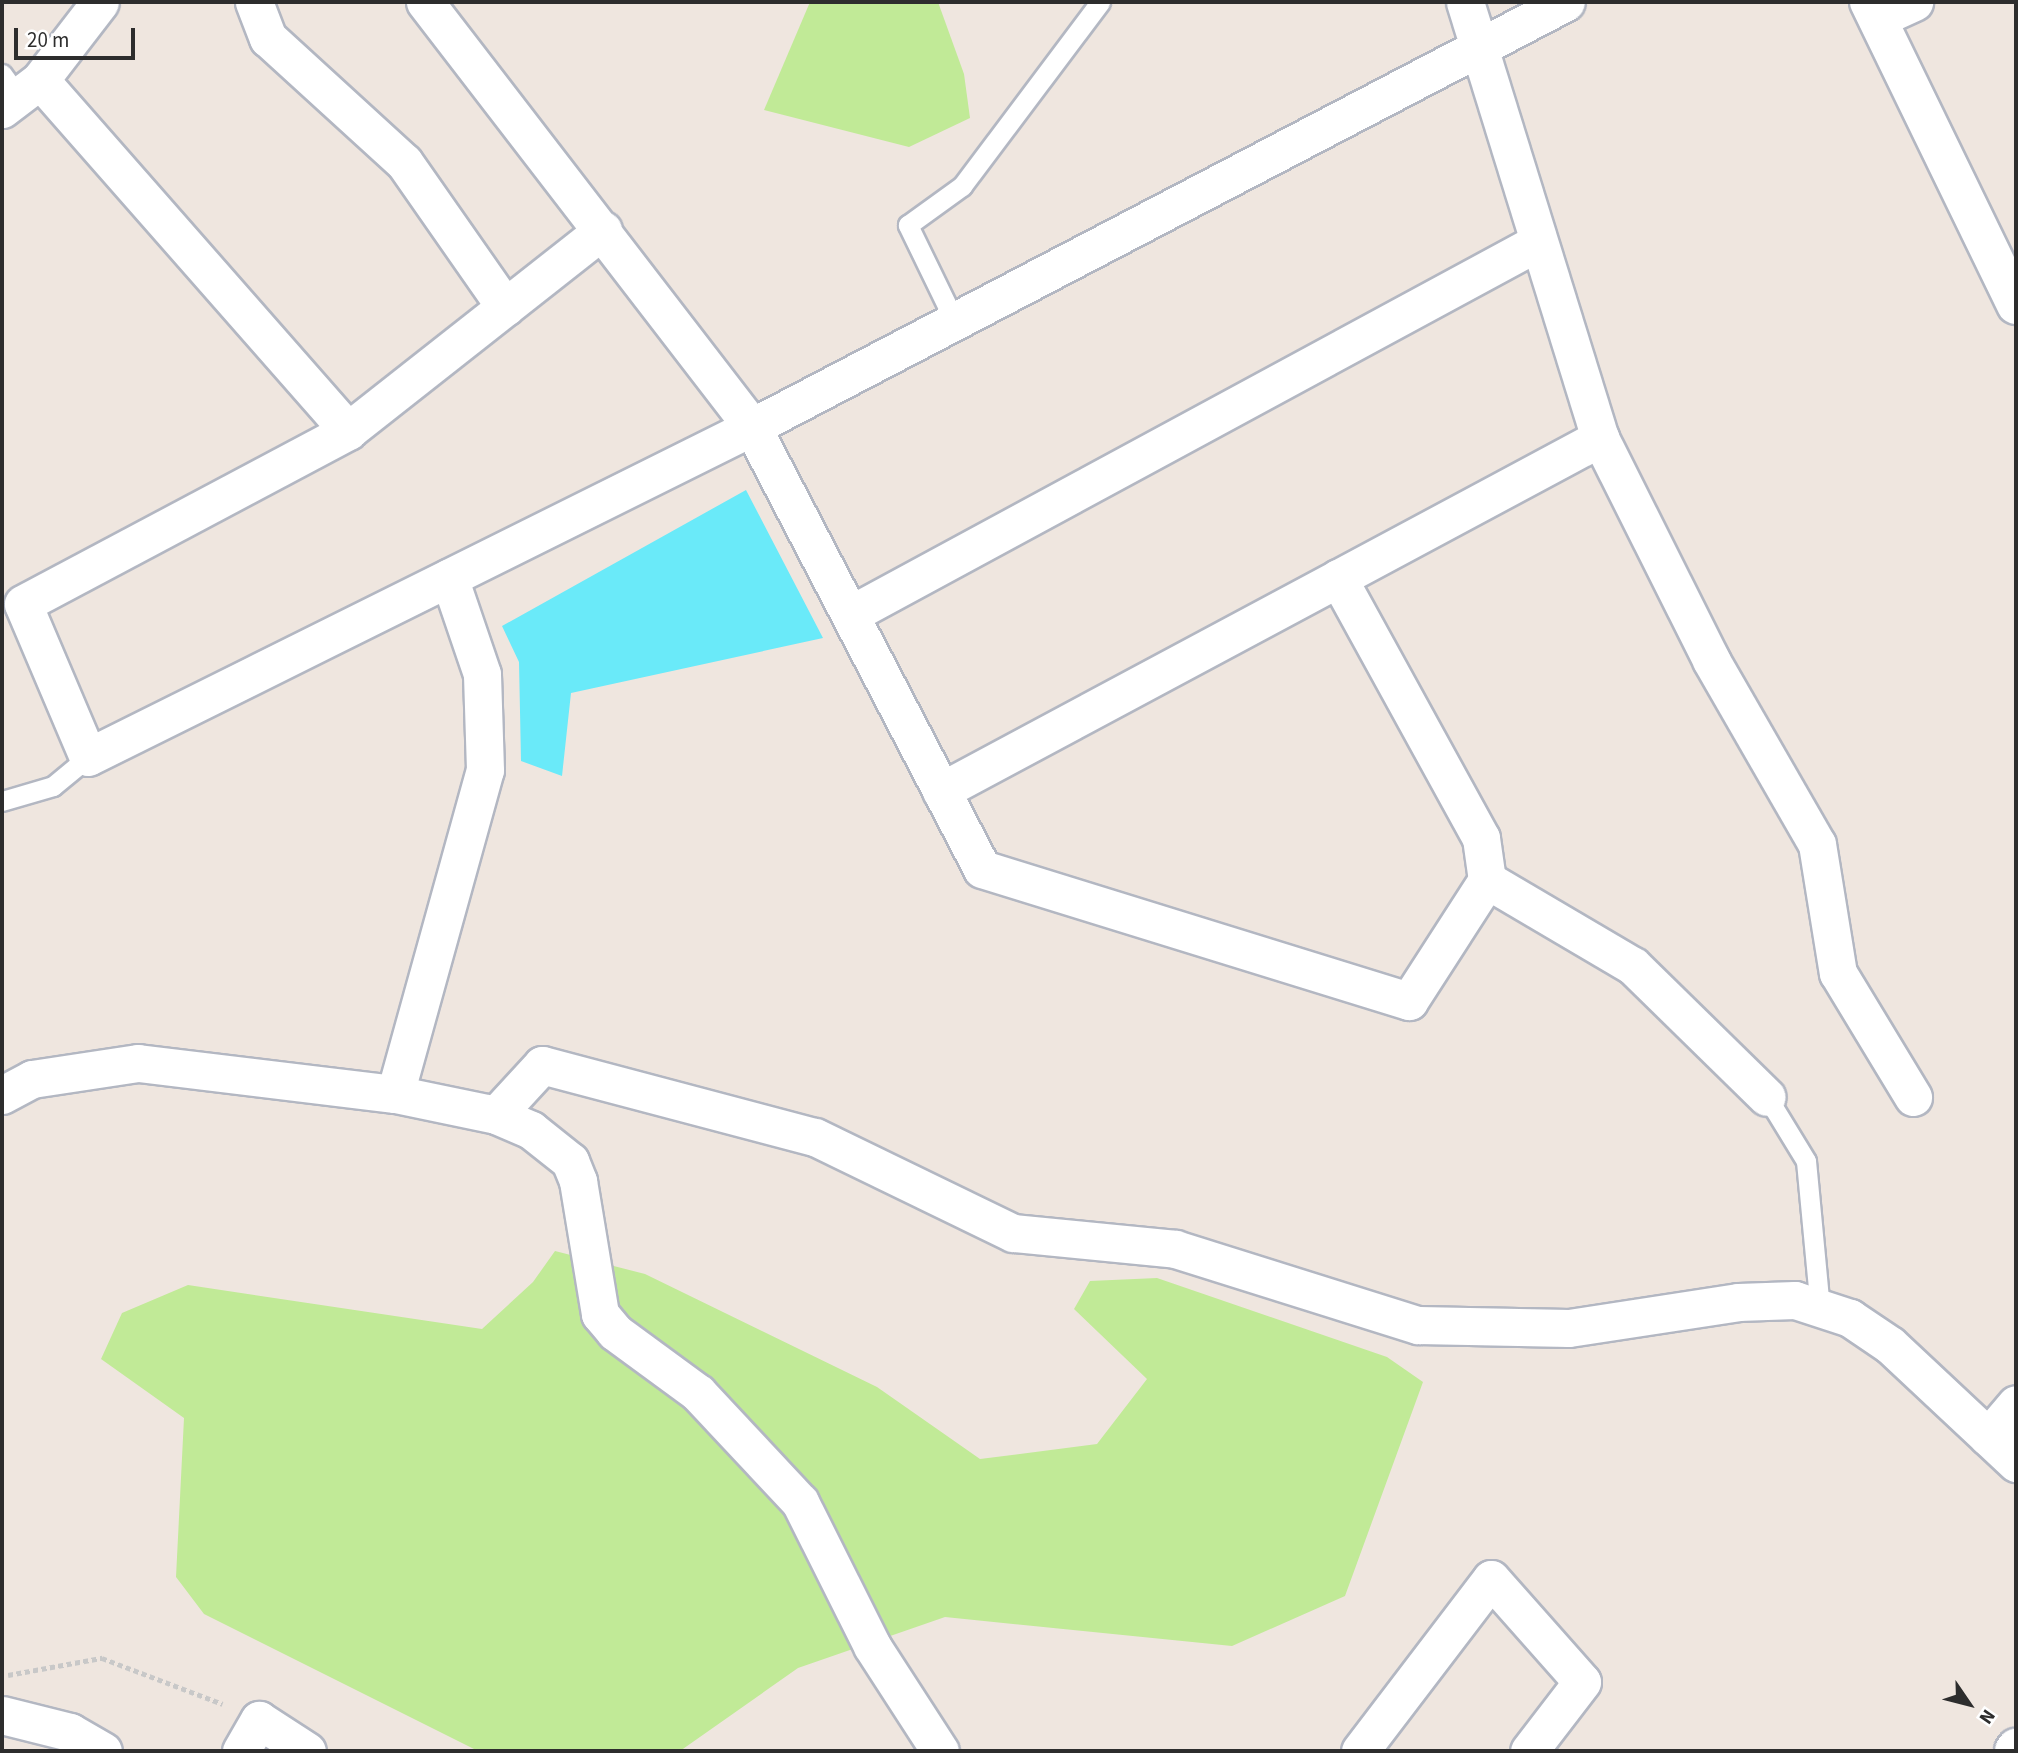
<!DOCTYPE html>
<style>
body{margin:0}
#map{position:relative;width:2018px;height:1753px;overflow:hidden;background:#efe6df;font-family:"Source Sans 3",sans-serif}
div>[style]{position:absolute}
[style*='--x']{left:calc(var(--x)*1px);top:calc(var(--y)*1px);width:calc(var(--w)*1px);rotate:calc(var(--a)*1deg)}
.green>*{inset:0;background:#c1ea97}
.water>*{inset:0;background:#6aeaf9}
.path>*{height:4.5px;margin-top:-2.25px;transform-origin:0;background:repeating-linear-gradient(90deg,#c8c8c8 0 5px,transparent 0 8.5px)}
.roads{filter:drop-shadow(2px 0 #b3b7c2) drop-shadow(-2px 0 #b3b7c2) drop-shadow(0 2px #b3b7c2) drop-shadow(0 -2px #b3b7c2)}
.service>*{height:19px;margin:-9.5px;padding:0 9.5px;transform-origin:9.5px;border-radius:9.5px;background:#fff}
.minor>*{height:37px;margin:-18.5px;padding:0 18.5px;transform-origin:18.5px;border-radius:18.5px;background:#fff}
.tertiary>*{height:38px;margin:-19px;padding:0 19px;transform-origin:19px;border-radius:19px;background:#fff}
.secondary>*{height:38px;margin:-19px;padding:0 19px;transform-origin:19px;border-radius:19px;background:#fff}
span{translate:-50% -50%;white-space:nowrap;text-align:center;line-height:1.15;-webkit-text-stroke:5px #fff;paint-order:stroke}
.frame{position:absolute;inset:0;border:4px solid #2d2d2d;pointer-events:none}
.north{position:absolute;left:1934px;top:1669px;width:70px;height:70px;-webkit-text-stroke:5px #fff;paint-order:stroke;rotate:125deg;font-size:19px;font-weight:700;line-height:28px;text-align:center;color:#2d2d2d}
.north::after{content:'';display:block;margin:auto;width:24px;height:32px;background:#2d2d2d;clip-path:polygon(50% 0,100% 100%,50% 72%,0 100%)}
.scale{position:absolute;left:14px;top:28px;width:121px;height:32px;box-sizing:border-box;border:4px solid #2d2d2d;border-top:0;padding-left:9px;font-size:21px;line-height:24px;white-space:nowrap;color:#2d2d2d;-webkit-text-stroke:5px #fff;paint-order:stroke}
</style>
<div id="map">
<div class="green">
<i style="clip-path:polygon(810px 2px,938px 2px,964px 74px,970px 118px,909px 147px,764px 110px)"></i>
<i style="clip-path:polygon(555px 1251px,645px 1274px,877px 1387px,980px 1459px,1097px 1444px,1147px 1379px,1074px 1309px,1090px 1281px,1157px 1278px,1387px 1357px,1423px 1382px,1345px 1596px,1232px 1646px,945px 1617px,798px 1668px,680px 1751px,478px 1751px,204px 1614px,176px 1577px,184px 1418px,101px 1359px,122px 1313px,188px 1285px,482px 1329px,533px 1282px)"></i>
</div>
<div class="water">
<i style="clip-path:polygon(746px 490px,823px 638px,571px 693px,562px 776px,521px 761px,519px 662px,502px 626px)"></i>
</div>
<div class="path">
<i style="--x:8;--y:1675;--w:96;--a:-10.3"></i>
<i style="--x:102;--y:1658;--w:129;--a:20.8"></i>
</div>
<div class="roads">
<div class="service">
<i style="--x:2;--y:74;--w:27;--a:54"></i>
<i style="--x:955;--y:322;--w:108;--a:-115.9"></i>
<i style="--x:908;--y:225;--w:67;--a:-35.8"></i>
<i style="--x:962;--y:186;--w:230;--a:-53.1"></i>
<i style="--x:2;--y:801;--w:53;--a:-16.4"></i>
<i style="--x:53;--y:786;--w:45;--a:-39.6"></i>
<i style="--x:1767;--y:1097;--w:75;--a:58.6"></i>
<i style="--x:1806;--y:1161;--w:148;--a:84.6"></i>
</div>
<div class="minor">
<i style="--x:254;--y:2;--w:39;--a:69"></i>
<i style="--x:268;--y:38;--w:184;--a:42.4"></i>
<i style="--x:404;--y:162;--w:177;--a:55.1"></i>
<i style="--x:425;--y:2;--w:536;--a:52.42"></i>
<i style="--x:752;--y:427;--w:498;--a:62.5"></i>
<i style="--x:982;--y:869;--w:447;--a:17.2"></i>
<i style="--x:1409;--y:1001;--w:144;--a:-57.2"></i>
<i style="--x:1465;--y:2;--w:456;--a:72.8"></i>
<i style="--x:1600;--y:438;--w:248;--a:63.4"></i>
<i style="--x:1711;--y:660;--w:212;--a:60.1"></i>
<i style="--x:1817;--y:844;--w:131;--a:80.8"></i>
<i style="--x:1838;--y:973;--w:145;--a:58.8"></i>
<i style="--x:1877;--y:19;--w:41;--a:-24.7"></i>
<i style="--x:40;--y:80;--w:467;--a:48.7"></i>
<i style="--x:2;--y:109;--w:48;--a:-37.3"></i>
<i style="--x:40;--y:80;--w:98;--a:-52.4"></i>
<i style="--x:603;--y:230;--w:325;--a:141.8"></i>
<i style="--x:348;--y:431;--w:368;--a:152"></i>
<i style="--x:23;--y:604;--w:166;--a:67"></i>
<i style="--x:88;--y:757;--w:741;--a:-26.43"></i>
<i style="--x:752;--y:427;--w:918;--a:-27.57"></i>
<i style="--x:1338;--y:578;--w:297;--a:61.2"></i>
<i style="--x:1481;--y:838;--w:42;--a:81.9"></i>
<i style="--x:1487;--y:880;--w:169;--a:30.5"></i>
<i style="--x:1633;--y:966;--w:187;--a:44.4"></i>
<i style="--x:851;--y:614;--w:781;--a:-28.43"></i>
<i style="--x:941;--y:791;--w:748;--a:-28.18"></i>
<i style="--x:395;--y:1094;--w:336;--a:-74.5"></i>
<i style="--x:485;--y:770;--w:96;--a:-91.8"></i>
<i style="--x:482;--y:674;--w:102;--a:-108.8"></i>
<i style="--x:2;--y:1095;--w:34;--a:-28"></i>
<i style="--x:32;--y:1079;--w:107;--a:-8.6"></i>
<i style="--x:138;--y:1063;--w:259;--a:6.9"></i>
<i style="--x:395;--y:1094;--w:103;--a:11.7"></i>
<i style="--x:496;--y:1115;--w:38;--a:23"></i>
<i style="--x:531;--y:1130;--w:50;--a:38.5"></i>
<i style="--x:570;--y:1161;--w:22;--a:68"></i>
<i style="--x:578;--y:1181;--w:135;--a:80.6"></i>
<i style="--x:600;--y:1314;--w:23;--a:50"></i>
<i style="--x:615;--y:1332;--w:103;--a:36.3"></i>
<i style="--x:698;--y:1393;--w:149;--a:46.9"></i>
<i style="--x:800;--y:1502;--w:161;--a:63.4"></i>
<i style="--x:872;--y:1646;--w:125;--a:57.1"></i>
<i style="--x:496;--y:1115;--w:68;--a:-47.4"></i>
<i style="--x:542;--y:1065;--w:282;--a:14.8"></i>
<i style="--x:815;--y:1137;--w:220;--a:25.9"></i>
<i style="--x:1013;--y:1233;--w:163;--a:5.6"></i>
<i style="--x:1175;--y:1249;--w:255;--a:17.4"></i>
<i style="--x:1418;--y:1325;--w:151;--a:1.1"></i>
<i style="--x:1569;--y:1328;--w:171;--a:-8.7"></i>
<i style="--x:1738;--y:1302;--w:57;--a:-2"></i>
<i style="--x:1795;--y:1300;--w:58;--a:18.1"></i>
<i style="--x:1850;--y:1318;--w:48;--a:34"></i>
<i style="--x:1890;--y:1345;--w:173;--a:43.1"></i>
<i style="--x:1988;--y:1437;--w:43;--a:-49.7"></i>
<i style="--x:2;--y:1715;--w:70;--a:14"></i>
<i style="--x:70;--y:1732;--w:38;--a:30"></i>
<i style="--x:241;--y:1751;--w:36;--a:-60"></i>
<i style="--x:259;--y:1720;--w:57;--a:32.9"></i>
<i style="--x:1360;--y:1751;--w:216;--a:-52.7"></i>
<i style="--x:1491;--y:1579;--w:137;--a:48.5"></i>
<i style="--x:1582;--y:1682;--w:87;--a:127.5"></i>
</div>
<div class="tertiary">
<i style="--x:1869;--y:2;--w:337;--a:64.1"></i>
</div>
<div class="secondary">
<i style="--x:2014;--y:1751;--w:4;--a:-56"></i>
</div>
</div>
<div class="frame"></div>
<div class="north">N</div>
<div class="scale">20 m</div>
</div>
